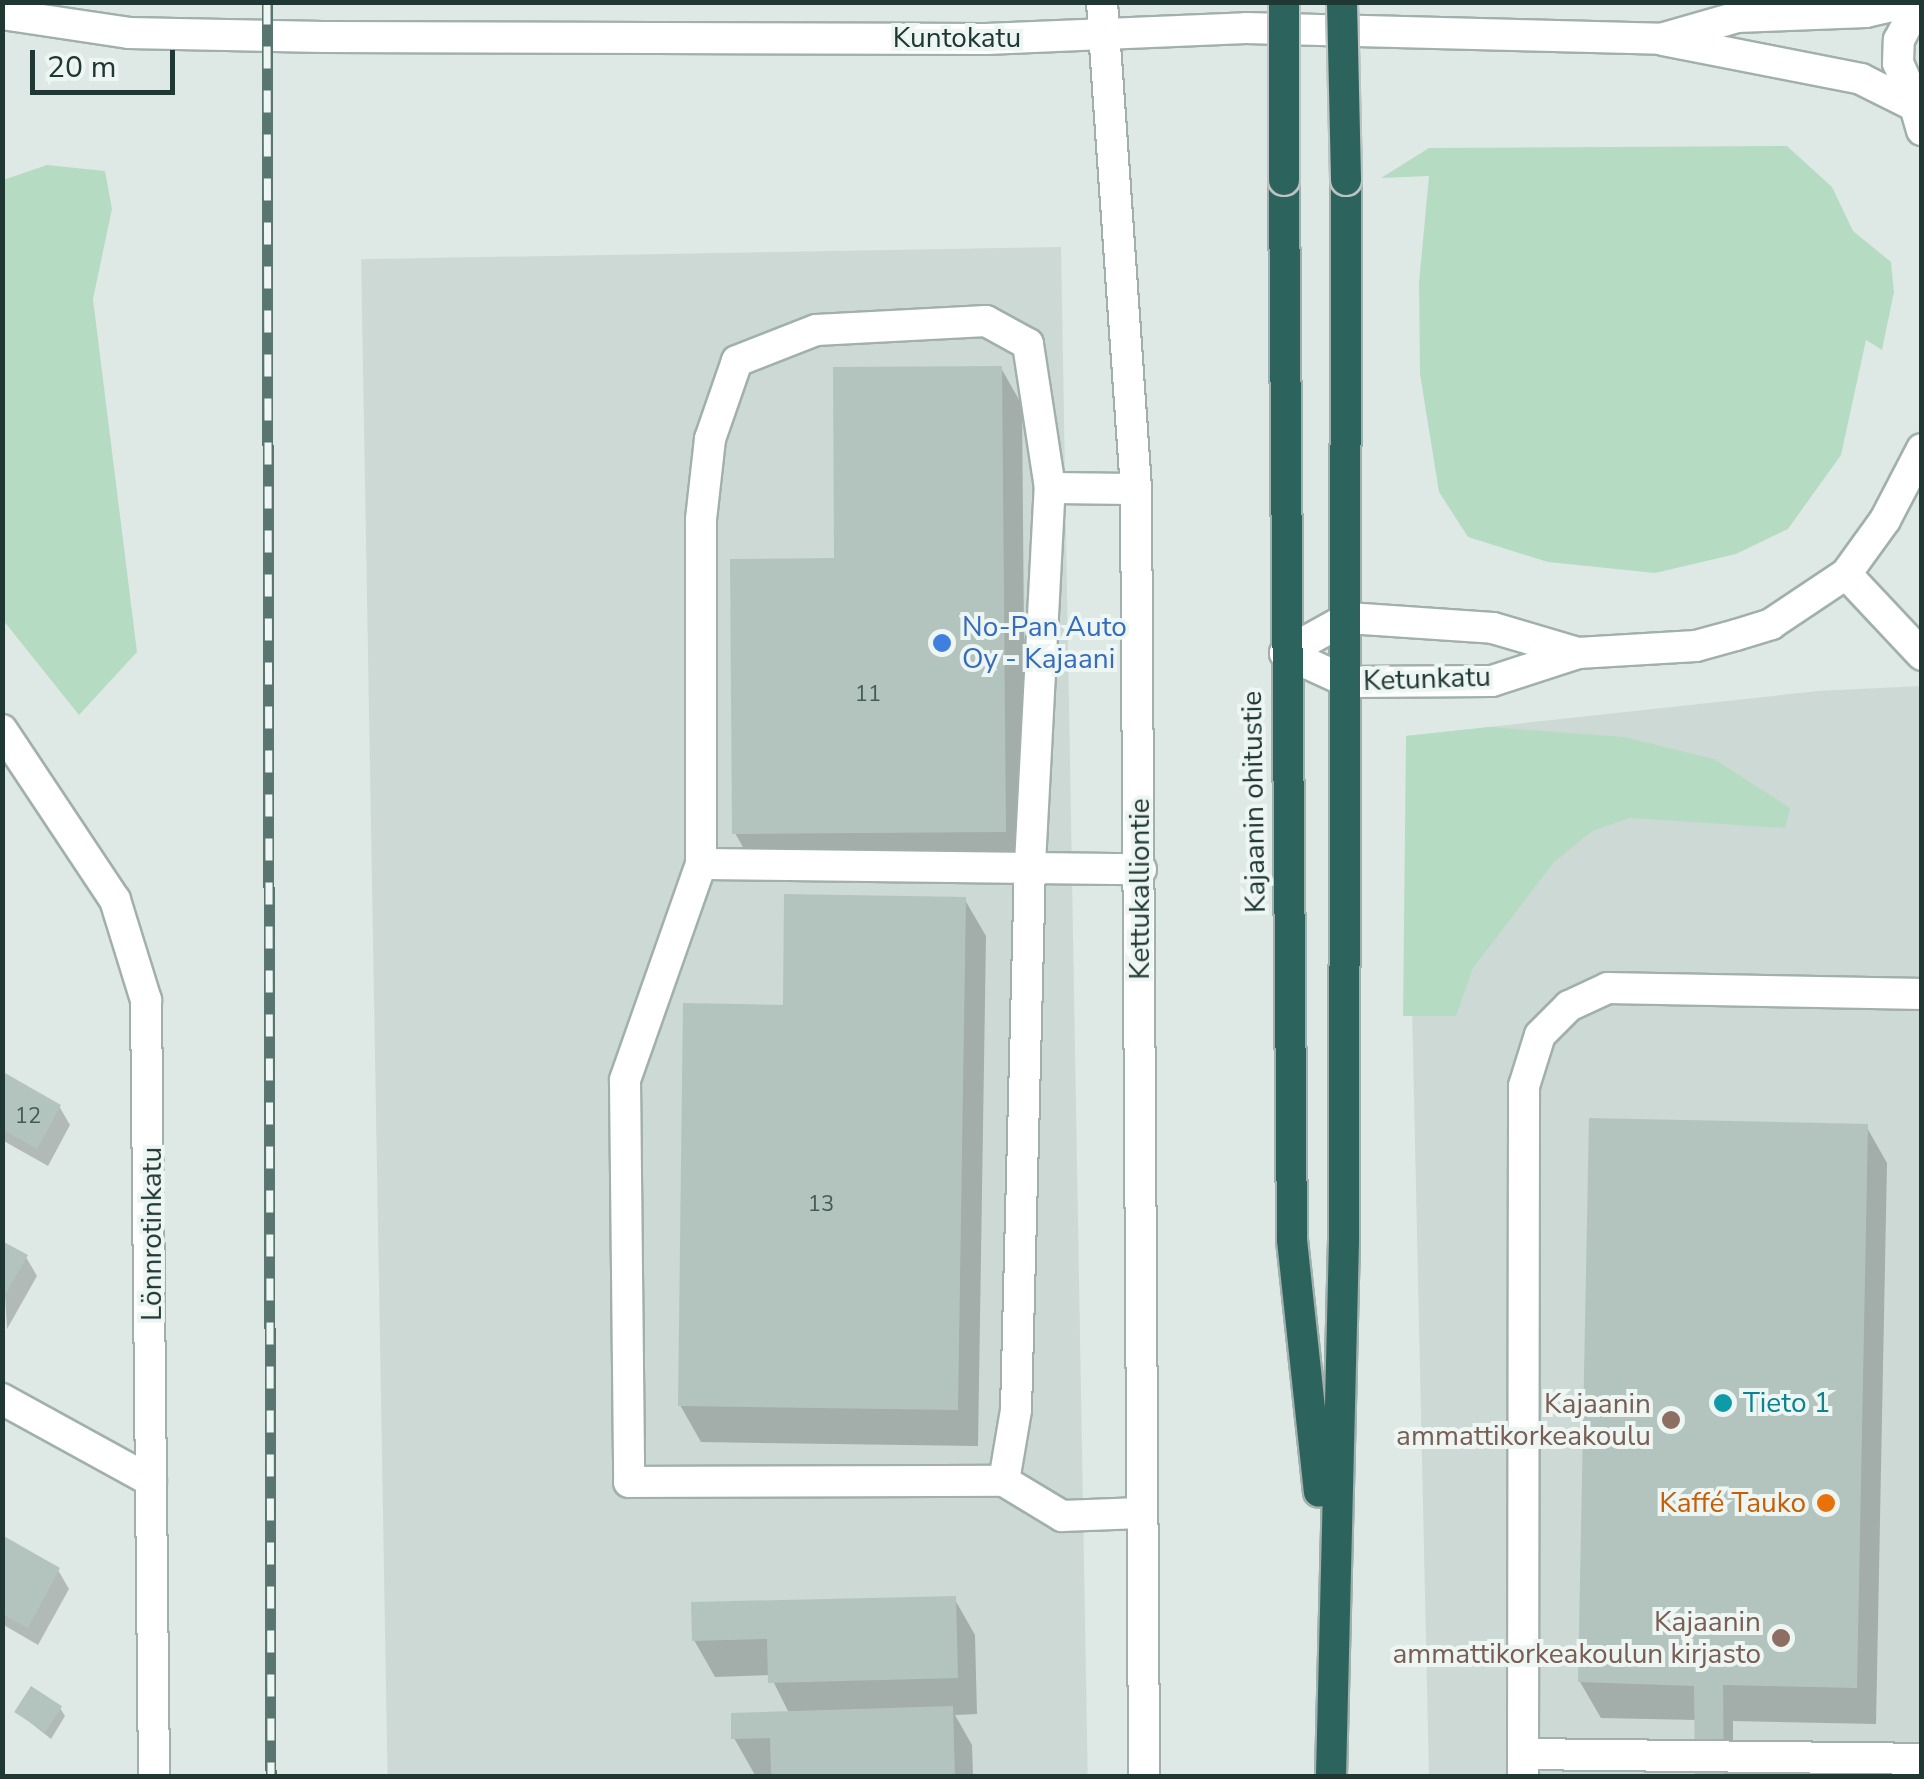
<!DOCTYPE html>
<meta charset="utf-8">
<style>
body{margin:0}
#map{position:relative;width:1924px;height:1779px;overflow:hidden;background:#dee9e5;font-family:"Nunito Sans",sans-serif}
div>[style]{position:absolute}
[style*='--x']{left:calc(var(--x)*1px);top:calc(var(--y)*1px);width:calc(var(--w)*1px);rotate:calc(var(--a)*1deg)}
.built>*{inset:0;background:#ccd9d4;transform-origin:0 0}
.green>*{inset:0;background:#b6dbc3}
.shadow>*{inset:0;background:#0003}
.building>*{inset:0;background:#b3c4be;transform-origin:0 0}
.roads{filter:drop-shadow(2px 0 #a1b0ac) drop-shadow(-2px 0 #a1b0ac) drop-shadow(0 2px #a1b0ac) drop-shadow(0 -2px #a1b0ac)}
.minor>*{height:30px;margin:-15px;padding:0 15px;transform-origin:15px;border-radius:15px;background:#fff}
.highway>*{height:30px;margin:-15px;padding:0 15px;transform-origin:15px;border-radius:15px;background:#2c645d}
.rail>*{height:11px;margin-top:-5.5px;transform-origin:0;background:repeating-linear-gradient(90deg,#eef6f3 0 22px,#597570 0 44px);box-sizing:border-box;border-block:2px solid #597570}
.bridges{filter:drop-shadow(2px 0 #bcc3c2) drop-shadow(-2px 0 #bcc3c2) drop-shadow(0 2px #bcc3c2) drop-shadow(0 -2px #bcc3c2)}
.highway-bridge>*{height:30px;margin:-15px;padding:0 15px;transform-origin:15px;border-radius:15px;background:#2c645d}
.dots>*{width:28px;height:28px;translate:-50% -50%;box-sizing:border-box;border:5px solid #eef6f3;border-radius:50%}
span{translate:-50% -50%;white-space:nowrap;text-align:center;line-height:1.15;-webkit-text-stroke:8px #eef6f3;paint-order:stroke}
.number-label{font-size:22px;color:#455b56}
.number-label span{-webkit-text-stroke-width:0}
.street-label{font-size:28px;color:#203834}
.shop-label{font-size:28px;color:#366cbe}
.left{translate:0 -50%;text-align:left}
.culture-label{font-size:28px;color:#0d838f}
.education-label{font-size:28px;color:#785e54}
.right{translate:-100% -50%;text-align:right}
.food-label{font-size:28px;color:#c56008}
.frame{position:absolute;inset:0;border:5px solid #203834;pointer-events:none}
.scale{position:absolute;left:30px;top:50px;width:145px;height:45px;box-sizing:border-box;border:5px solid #203834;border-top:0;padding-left:12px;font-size:30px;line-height:35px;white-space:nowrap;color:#203834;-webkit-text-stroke:8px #eef6f3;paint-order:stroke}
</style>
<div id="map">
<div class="built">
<i style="left:1061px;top:247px;width:1529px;height:700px;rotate:89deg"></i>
<i style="clip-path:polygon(1921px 686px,1921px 1776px,1429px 1776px,1406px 736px,1818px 691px)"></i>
</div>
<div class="green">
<i style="clip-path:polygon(1787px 146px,1832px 187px,1853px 231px,1891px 262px,1894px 292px,1882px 350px,1866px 340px,1841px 455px,1788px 529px,1736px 554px,1655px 573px,1548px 562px,1468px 537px,1439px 492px,1420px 374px,1419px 283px,1429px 176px,1381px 178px,1429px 148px)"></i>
<i style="clip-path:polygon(47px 165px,105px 171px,112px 209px,93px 299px,137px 652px,79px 715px,3px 620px,3px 180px)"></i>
<i style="clip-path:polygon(1490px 727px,1624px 737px,1714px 759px,1790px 808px,1785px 828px,1630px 818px,1592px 831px,1554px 862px,1473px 968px,1456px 1016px,1403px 1016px,1406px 736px)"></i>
</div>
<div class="shadow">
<i style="clip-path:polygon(1001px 368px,1022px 405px,1026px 868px,756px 870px,735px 833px,837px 560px)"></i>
<i style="clip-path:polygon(965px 900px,986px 936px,978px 1446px,701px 1442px,680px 1405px,785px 1007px)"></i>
<i style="clip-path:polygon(6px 1077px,59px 1106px,70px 1125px,48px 1166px,2px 1140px)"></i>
<i style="clip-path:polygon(1866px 1126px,1887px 1163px,1876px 1724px,1733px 1721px,1733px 1776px,1697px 1776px,1697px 1720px,1601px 1718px,1580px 1682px)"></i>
<i style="clip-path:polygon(2px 1244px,26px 1257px,37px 1276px,7px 1329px)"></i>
<i style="clip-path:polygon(2px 1538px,58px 1570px,69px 1589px,38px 1645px,2px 1624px)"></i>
<i style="clip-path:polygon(954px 1598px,975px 1635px,977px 1714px,955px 1715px,972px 1745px,973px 1776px,755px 1775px,734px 1738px,789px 1713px,770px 1675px,715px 1677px,694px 1640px)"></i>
<i style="clip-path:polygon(60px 1708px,65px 1716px,51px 1739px,17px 1712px)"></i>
</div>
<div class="building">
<i style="clip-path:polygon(1002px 366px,1006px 832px,732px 834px,730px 559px,834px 558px,833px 367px)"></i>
<i style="clip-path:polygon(784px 894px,966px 897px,958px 1410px,678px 1406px,683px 1003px,783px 1005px)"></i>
<i style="clip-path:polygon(5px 1073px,61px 1105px,37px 1149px,2px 1129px)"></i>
<i style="clip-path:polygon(1589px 1118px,1868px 1124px,1857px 1688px,1723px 1685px,1724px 1776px,1695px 1776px,1694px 1686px,1578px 1682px)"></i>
<i style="clip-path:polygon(2px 1241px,28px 1255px,2px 1300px)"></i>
<i style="clip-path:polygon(2px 1535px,60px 1568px,28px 1628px,2px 1614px)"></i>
<i style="clip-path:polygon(956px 1596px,958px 1678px,768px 1683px,767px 1639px,692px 1641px,691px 1602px)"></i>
<i style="left:31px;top:1686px;width:37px;height:31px;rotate:33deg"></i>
<i style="clip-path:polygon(953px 1706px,955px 1776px,771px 1776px,770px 1738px,731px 1739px,731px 1713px)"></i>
</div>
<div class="roads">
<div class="minor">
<i style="--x:1102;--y:2;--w:488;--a:86"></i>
<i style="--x:1136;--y:489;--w:1287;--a:89.64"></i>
<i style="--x:2;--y:14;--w:128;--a:8.5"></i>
<i style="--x:129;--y:33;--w:194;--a:1.2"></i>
<i style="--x:323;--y:37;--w:663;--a:0.17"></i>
<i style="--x:986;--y:39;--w:260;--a:-2.4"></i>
<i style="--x:1246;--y:28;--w:415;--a:1.5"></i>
<i style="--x:1661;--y:39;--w:79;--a:-16.1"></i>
<i style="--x:1737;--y:17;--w:129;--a:-2.2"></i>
<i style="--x:1866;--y:12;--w:44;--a:-13.1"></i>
<i style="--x:1663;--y:40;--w:202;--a:11.1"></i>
<i style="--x:1861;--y:79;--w:60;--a:26.6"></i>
<i style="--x:1915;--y:106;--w:25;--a:74"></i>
<i style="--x:1919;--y:110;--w:51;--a:-114.1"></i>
<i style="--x:1898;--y:63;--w:23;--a:-88"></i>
<i style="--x:1899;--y:40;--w:43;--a:-62.2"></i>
<i style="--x:1136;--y:489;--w:86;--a:-179.3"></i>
<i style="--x:1050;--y:488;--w:146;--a:-98.7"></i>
<i style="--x:1028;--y:344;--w:48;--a:-151.3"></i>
<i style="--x:986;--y:321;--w:170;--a:177"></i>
<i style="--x:816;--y:330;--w:85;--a:158.6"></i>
<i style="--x:737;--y:361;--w:83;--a:109.1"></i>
<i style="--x:710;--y:439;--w:81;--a:96.4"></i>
<i style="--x:701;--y:519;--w:345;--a:90"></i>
<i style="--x:701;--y:864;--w:229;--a:109.4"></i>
<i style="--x:625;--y:1080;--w:402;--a:89.4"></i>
<i style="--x:629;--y:1482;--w:375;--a:-0.2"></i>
<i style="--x:1004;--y:1481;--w:68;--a:31.1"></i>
<i style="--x:1062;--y:1516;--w:79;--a:-2.2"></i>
<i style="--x:1846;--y:574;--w:111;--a:46.8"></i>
<i style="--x:1285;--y:653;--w:69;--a:24.7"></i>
<i style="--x:1348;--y:682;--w:144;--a:-0.4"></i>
<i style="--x:1492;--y:681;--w:90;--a:-18"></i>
<i style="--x:1578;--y:653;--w:118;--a:-3.4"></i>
<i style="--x:1696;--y:646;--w:41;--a:-15.4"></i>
<i style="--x:1736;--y:635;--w:37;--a:-17"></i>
<i style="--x:1771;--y:624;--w:90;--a:-33.7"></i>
<i style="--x:1846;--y:574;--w:67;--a:-54.2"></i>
<i style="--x:1885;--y:520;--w:80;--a:-62.5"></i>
<i style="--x:1285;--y:653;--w:72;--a:-29.1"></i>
<i style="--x:1348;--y:618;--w:145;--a:3.9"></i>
<i style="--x:1493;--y:628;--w:89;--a:16.4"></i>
<i style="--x:2;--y:730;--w:204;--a:56.4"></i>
<i style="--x:115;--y:900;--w:105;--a:72.8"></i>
<i style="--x:146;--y:1000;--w:776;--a:89.41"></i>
<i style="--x:701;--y:864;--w:440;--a:0.7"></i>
<i style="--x:2;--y:1399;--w:170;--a:28.8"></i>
<i style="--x:1004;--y:1481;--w:72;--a:-80.4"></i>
<i style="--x:1016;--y:1410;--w:546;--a:-88.53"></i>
<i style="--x:1030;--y:864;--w:377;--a:-87"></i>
<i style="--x:1523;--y:1754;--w:668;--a:-89.91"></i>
<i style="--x:1524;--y:1086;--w:53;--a:-72.6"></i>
<i style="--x:1540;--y:1035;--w:41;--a:-45"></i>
<i style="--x:1569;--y:1006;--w:43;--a:-24.8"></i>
<i style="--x:1608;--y:988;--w:314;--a:1.1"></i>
<i style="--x:1523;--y:1776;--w:22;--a:-90"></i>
<i style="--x:1523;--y:1754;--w:399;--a:0.7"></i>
</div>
<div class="highway">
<i style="--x:1284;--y:180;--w:1060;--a:89.57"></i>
<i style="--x:1292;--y:1240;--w:253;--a:83.9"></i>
<i style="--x:1331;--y:1776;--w:537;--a:-88.61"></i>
<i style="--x:1344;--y:1239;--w:1059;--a:-89.89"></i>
</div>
</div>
<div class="rail">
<i style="--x:267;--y:2;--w:1774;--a:89.87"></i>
</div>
<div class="bridges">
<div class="highway-bridge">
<i style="--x:1284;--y:2;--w:178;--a:90"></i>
<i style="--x:1342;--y:2;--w:178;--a:88.7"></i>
</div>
</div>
<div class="dots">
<i style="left:942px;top:643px;background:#3f7fe0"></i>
<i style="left:1723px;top:1403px;background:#0f9aa8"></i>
<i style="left:1671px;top:1420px;background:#8d6e63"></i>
<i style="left:1826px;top:1503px;background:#e8710a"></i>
<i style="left:1781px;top:1638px;background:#8d6e63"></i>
</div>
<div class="number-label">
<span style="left:868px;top:695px">11</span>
<span style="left:28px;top:1117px">12</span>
<span style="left:821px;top:1205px">13</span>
</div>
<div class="street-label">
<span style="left:957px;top:38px">Kuntokatu</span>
<span style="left:1427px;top:679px;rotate:-2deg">Ketunkatu</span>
<span style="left:1254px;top:802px;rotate:-91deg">Kajaanin ohitustie</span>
<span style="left:1140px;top:889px;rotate:-90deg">Kettukalliontie</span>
<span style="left:152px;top:1234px;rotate:-90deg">Lönnrotinkatu</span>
</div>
<div class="shop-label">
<span class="left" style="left:962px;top:643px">No-Pan Auto<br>Oy - Kajaani</span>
</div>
<div class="culture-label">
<span class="left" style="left:1743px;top:1403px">Tieto 1</span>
</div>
<div class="education-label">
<span class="right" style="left:1651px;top:1420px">Kajaanin<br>ammattikorkeakoulu</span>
<span class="right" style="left:1761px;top:1638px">Kajaanin<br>ammattikorkeakoulun kirjasto</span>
</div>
<div class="food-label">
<span class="right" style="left:1806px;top:1503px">Kaffé Tauko</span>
</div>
<div class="frame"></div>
<div class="scale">20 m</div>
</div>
